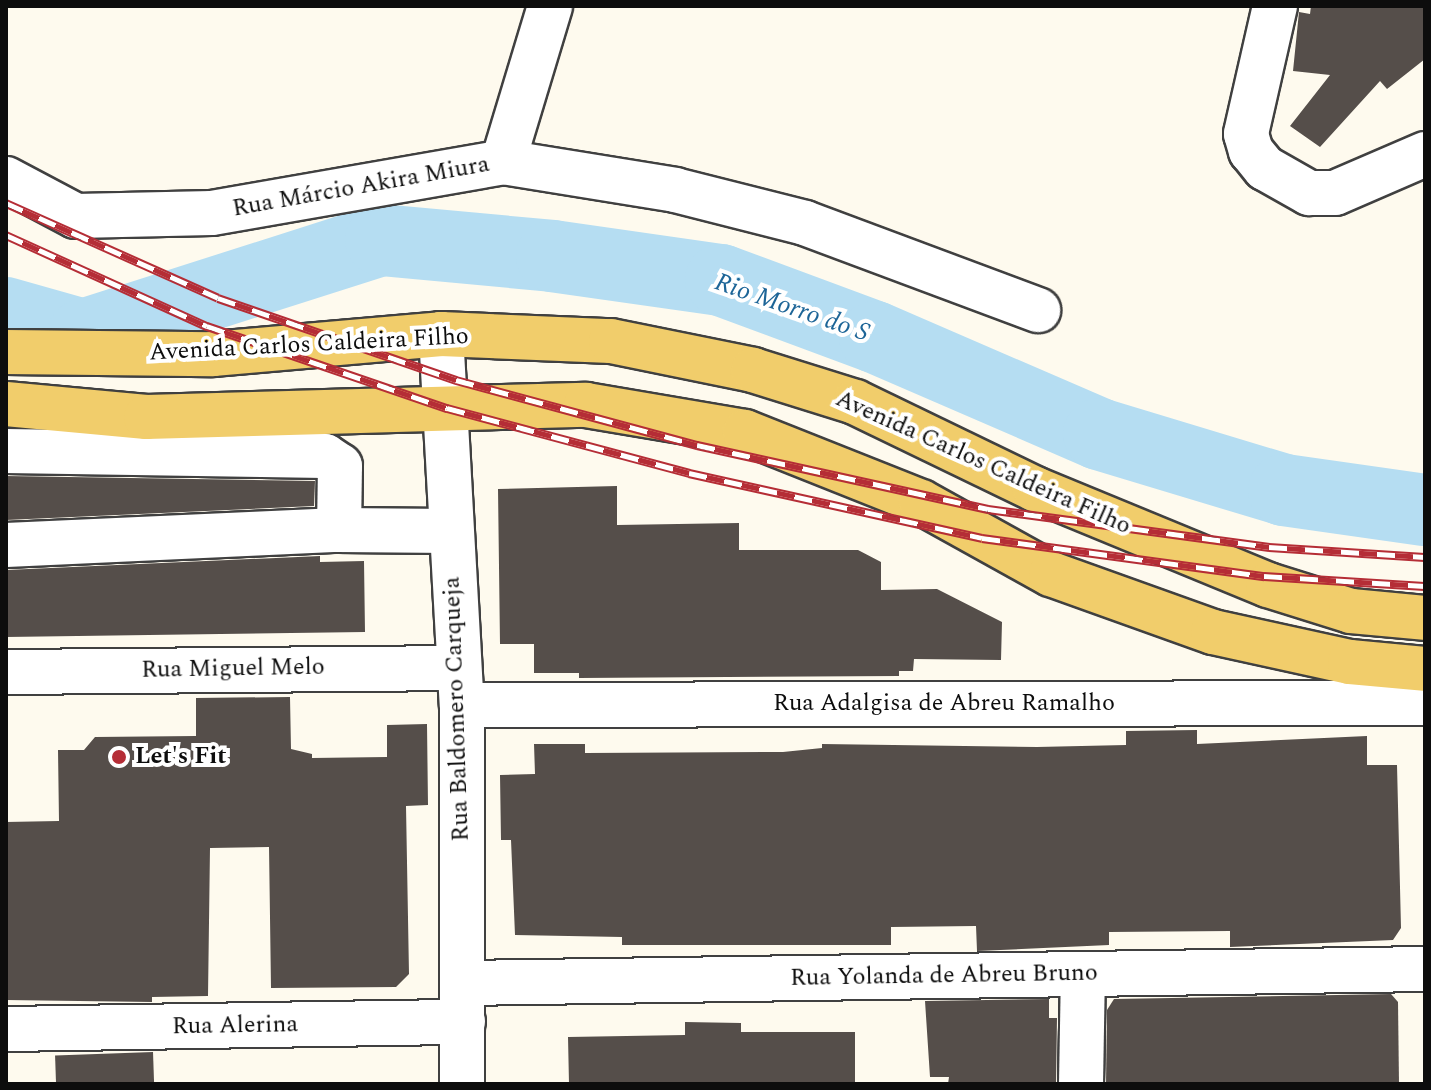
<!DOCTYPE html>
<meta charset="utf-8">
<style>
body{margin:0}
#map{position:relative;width:1431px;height:1090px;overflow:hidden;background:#fefaee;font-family:Spectral,serif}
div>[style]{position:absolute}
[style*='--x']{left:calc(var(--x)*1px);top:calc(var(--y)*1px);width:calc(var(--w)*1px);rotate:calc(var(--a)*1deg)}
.river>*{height:72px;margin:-36px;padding:0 36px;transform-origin:36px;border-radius:36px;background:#b5ddf2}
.building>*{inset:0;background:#554e4a;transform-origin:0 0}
.roads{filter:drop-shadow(2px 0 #404040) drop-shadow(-2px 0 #404040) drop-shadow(0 2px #404040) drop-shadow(0 -2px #404040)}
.minor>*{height:44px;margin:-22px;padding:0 22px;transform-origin:22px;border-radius:22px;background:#fff}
.major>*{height:44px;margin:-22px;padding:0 22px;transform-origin:22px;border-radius:22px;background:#f1cd6b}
.rail>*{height:9px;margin-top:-4.5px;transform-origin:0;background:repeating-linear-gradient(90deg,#fff 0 18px,#b52d36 0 36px);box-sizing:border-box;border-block:2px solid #b52d36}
.dots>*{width:22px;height:22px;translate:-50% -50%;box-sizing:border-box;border:4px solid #fff;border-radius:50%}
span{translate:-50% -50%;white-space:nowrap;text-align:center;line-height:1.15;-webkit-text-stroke:8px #fff;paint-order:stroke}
.street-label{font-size:24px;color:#0d0d0d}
.poi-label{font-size:24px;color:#0d0d0d;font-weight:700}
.left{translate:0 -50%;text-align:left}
.water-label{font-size:26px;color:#1d6597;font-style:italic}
.frame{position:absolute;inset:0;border:8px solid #0d0d0d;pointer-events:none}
</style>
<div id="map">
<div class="river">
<i style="--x:6;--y:313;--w:80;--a:15.9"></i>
<i style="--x:83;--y:335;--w:313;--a:-17.7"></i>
<i style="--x:381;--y:240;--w:172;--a:5.3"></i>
<i style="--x:552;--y:256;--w:171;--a:8.1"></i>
<i style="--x:721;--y:280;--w:164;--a:20.3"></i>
<i style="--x:875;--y:337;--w:244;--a:23.4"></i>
<i style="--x:1099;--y:434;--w:193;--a:16.8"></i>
<i style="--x:1284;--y:490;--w:142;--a:8.1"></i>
</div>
<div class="building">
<i style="clip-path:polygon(1311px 6px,1425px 6px,1425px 59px,1387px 89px,1380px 81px,1320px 147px,1290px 126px,1330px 75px,1293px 71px,1299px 12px,1310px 14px)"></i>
<i style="clip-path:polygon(6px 476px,315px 481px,314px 506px,6px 520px)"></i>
<i style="clip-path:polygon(617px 486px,617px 525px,739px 523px,739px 550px,858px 550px,881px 562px,881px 590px,937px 589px,1002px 622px,1001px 660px,914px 659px,913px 671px,899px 671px,899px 676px,579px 678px,579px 673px,534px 673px,534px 644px,500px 644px,498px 489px)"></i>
<i style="clip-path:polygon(320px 556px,320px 562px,364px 561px,365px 632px,6px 637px,6px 570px)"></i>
<i style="clip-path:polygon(290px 697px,291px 749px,312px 754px,312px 758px,387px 757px,387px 725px,427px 724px,428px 805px,406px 806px,409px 974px,396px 987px,271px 988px,269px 847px,210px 848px,208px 996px,152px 997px,152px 1002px,6px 1000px,6px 822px,59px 821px,58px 750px,84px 750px,95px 737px,196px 736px,196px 698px)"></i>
<i style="clip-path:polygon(1197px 730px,1197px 744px,1367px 736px,1367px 765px,1397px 765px,1401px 928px,1393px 940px,1230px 947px,1230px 931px,1109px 932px,1109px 945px,977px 951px,976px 926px,891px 927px,891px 945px,622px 945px,622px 937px,515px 935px,511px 840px,501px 840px,500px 775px,535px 774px,534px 744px,585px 744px,585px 753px,783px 752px,822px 748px,822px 744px,1037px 747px,1126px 745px,1126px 731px)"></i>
<i style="clip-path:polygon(1391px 994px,1398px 1002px,1399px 1084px,1106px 1084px,1107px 1010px,1114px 999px)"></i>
<i style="clip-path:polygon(1049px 999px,1049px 1018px,1057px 1018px,1056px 1084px,948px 1084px,949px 1077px,930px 1077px,925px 1001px)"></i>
<i style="clip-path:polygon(685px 1022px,741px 1023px,741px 1032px,855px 1032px,855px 1084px,569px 1084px,568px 1037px,685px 1035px)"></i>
<i style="left:153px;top:1052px;width:32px;height:98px;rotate:88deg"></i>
</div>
<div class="roads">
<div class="minor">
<i style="--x:1275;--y:6;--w:131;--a:102.8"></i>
<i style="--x:1246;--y:134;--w:18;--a:74"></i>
<i style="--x:1251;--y:151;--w:22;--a:51"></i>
<i style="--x:1265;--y:168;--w:51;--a:29.6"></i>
<i style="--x:1309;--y:193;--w:26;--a:0"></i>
<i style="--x:1335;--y:193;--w:98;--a:-23.4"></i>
<i style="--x:503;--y:162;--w:163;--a:-73.2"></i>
<i style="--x:6;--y:179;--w:79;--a:27.9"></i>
<i style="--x:76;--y:216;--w:136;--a:-1.3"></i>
<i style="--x:212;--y:213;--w:295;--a:-9.9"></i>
<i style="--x:503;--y:162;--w:174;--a:9.2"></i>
<i style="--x:675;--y:190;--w:134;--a:14.2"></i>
<i style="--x:805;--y:223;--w:249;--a:20.5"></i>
<i style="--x:441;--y:334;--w:372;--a:86.8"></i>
<i style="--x:462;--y:705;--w:379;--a:90"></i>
<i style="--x:6;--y:451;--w:319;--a:0.9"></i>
<i style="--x:325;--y:456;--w:18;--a:34"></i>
<i style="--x:340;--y:466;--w:64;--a:90.9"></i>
<i style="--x:6;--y:545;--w:333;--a:-2.6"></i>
<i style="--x:339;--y:530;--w:112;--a:0.5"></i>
<i style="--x:6;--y:672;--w:453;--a:-0.5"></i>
<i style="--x:462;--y:705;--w:963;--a:-0.12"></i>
<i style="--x:462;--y:983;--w:963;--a:-0.83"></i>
<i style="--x:6;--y:1029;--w:457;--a:-0.9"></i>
<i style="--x:1081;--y:1084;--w:110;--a:-89"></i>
</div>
<div class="major">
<i style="--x:6;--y:352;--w:207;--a:0.6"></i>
<i style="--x:213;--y:354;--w:229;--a:-5"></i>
<i style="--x:441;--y:334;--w:170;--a:2.4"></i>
<i style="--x:611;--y:341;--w:145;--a:11.5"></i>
<i style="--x:753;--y:370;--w:107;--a:17.4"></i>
<i style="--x:855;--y:402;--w:200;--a:25.8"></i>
<i style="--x:1035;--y:489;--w:252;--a:22.4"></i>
<i style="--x:1268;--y:585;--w:87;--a:17.4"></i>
<i style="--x:1351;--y:611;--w:74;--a:5.4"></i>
<i style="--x:6;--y:404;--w:141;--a:5.3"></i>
<i style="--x:146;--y:417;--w:440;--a:-1.6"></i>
<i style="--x:586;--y:405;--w:161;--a:9.6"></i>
<i style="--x:745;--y:432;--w:189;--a:21.7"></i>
<i style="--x:921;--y:502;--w:149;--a:29"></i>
<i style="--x:1051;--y:574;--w:172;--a:19.7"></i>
<i style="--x:1213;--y:632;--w:140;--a:12.4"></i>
<i style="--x:1350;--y:662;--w:75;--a:5.3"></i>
</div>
</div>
<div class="rail">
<i style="--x:6;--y:203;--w:232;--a:24.1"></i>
<i style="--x:218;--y:298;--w:252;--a:19"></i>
<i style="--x:456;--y:380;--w:250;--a:15.1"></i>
<i style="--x:697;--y:445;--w:298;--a:12.4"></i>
<i style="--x:988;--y:509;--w:284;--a:7.7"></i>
<i style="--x:1269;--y:547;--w:156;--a:3.7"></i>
<i style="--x:6;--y:235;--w:221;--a:24.4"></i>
<i style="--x:207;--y:326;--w:254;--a:18.9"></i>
<i style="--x:447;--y:408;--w:251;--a:15"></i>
<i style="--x:689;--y:473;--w:300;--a:12.5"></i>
<i style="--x:982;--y:538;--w:285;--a:7.7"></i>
<i style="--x:1264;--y:576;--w:161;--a:3.6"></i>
</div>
<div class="dots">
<i style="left:119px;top:757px;background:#b52d36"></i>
</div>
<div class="street-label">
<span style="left:361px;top:187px;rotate:-10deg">Rua Márcio Akira Miura</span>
<span style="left:309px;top:345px;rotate:-3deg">Avenida Carlos Caldeira Filho</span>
<span style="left:983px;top:463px;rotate:24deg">Avenida Carlos Caldeira Filho</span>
<span style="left:233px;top:669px;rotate:-1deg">Rua Miguel Melo</span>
<span style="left:944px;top:704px">Rua Adalgisa de Abreu Ramalho</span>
<span style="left:457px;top:709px;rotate:-92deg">Rua Baldomero Carqueja</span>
<span style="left:944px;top:976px;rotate:-1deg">Rua Yolanda de Abreu Bruno</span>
<span style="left:235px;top:1026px;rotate:-1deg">Rua Alerina</span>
</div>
<div class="poi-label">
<span class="left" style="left:135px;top:757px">Let's Fit</span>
</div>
<div class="water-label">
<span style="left:792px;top:308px;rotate:19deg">Rio Morro do S</span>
</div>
<div class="frame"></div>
</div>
